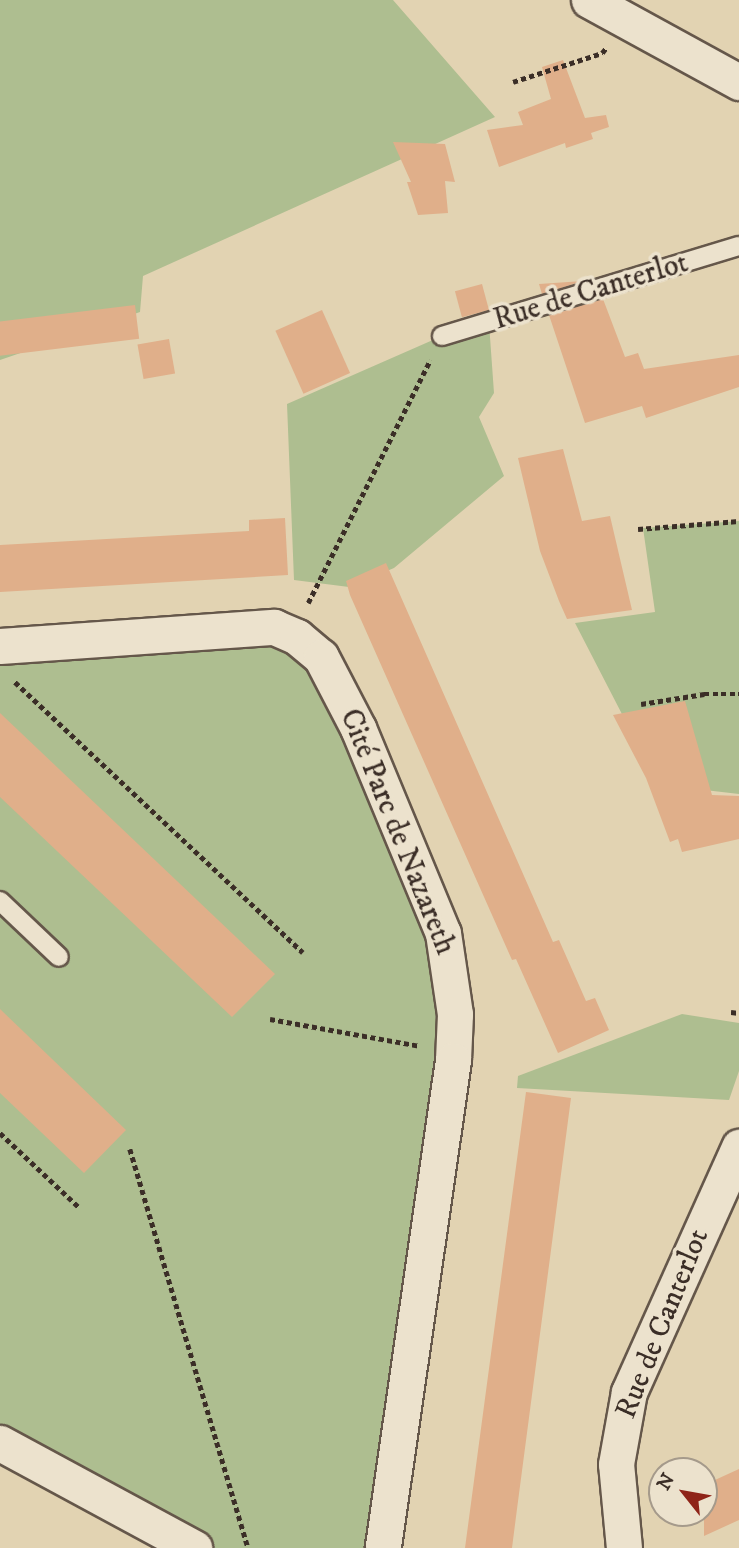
<!DOCTYPE html>
<meta charset="utf-8">
<style>
body{margin:0}
#map{position:relative;width:739px;height:1548px;overflow:hidden;background:#e2d3b2;font-family:"IM FELL DW Pica",serif}
div>[style]{position:absolute}
[style*='--x']{left:calc(var(--x)*1px);top:calc(var(--y)*1px);width:calc(var(--w)*1px);rotate:calc(var(--a)*1deg)}
.green>*{inset:0;background:#aebe90}
.building>*{inset:0;background:#e0af8a;transform-origin:0 0}
.path>*{height:4.5px;margin-top:-2.25px;transform-origin:0;background:repeating-linear-gradient(90deg,#3b2e27 0 5px,transparent 0 8.5px)}
.roads{filter:drop-shadow(2px 0 #65574a) drop-shadow(-2px 0 #65574a) drop-shadow(0 2px #65574a) drop-shadow(0 -2px #65574a)}
.lane>*{height:18px;margin:-9px;padding:0 9px;transform-origin:9px;border-radius:9px;background:#ece2cd}
.street>*{height:35px;margin:-17.5px;padding:0 17.5px;transform-origin:17.5px;border-radius:17.5px;background:#ece2cd}
span{translate:-50% -50%;white-space:nowrap;text-align:center;line-height:1.15;-webkit-text-stroke:7px #ece2cd;paint-order:stroke}
.street-label{font-size:30px;color:#3b2e27}
.north{position:absolute;left:648px;top:1457px;width:70px;height:70px;box-sizing:border-box;background:#ece2cd;border:2px solid #a59a8b;border-radius:50%;rotate:301deg;font-size:19px;font-weight:700;line-height:28px;text-align:center;color:#3b2e27}
.north::after{content:'';display:block;margin:auto;width:24px;height:32px;background:#8f2418;clip-path:polygon(50% 0,100% 100%,50% 72%,0 100%)}
</style>
<div id="map">
<div class="green">
<i style="clip-path:polygon(0 0,393px 0,495px 117px,143px 276px,140px 312px,0 360px)"></i>
<i style="clip-path:polygon(489px 323px,494px 393px,479px 417px,504px 476px,394px 568px,349px 587px,294px 580px,287px 404px,442px 336px)"></i>
<i style="clip-path:polygon(739px 521px,739px 794px,679px 787px,624px 718px,575px 623px,655px 612px,643px 528px)"></i>
<i style="clip-path:polygon(297px 633px,454px 970px,382px 1548px,193px 1548px,0 1445px,0 643px)"></i>
<i style="clip-path:polygon(682px 1014px,739px 1023px,739px 1071px,729px 1100px,517px 1088px,518px 1076px)"></i>
</div>
<div class="building">
<i style="clip-path:polygon(563px 60px,585px 118px,606px 115px,609px 127px,591px 133px,593px 139px,566px 148px,565px 143px,499px 167px,487px 130px,523px 125px,518px 112px,551px 99px,542px 67px)"></i>
<i style="clip-path:polygon(393px 142px,445px 144px,455px 182px,445px 181px,448px 213px,418px 215px,407px 182px,411px 182px)"></i>
<i style="clip-path:polygon(583px 281px,542px 294px,539px 284px)"></i>
<i style="left:482px;top:284px;width:27px;height:28px;rotate:75deg"></i>
<i style="clip-path:polygon(603px 299px,625px 357px,638px 353px,644px 369px,739px 355px,739px 387px,646px 418px,642px 406px,585px 423px,549px 315px)"></i>
<i style="left:135px;top:305px;width:34px;height:143px;rotate:83deg"></i>
<i style="left:322px;top:310px;width:69px;height:51px;rotate:66deg"></i>
<i style="left:169px;top:339px;width:35px;height:32px;rotate:80deg"></i>
<i style="clip-path:polygon(563px 449px,582px 521px,610px 516px,632px 610px,567px 619px,559px 601px,540px 551px,518px 458px)"></i>
<i style="clip-path:polygon(285px 518px,288px 575px,0 592px,0 545px,249px 531px,249px 520px)"></i>
<i style="clip-path:polygon(386px 563px,553px 942px,559px 940px,586px 1001px,595px 998px,609px 1030px,558px 1053px,516px 959px,512px 960px,350px 595px,346px 581px)"></i>
<i style="clip-path:polygon(685px 701px,712px 795px,739px 796px,739px 839px,682px 852px,678px 839px,670px 842px,646px 778px,613px 715px)"></i>
<i style="clip-path:polygon(0 713px,275px 974px,232px 1017px,0 797px)"></i>
<i style="clip-path:polygon(0 1009px,126px 1130px,84px 1173px,0 1093px)"></i>
<i style="clip-path:polygon(526px 1092px,571px 1098px,517px 1509px,512px 1548px,465px 1548px)"></i>
<i style="clip-path:polygon(739px 1469px,739px 1520px,704px 1536px,704px 1485px)"></i>
</div>
<div class="path">
<i style="--x:513;--y:82;--w:94;--a:-18"></i>
<i style="--x:602;--y:53;--w:6;--a:-51"></i>
<i style="--x:638;--y:529;--w:101;--a:-4.5"></i>
<i style="--x:308;--y:603;--w:272;--a:-63.3"></i>
<i style="--x:15;--y:682;--w:395;--a:43.2"></i>
<i style="--x:641;--y:704;--w:64;--a:-9"></i>
<i style="--x:704;--y:694;--w:35;--a:0"></i>
<i style="--x:731;--y:1012;--w:8;--a:7"></i>
<i style="--x:270;--y:1019;--w:152;--a:10.2"></i>
<i style="--x:0;--y:1133;--w:110;--a:43.2"></i>
<i style="--x:130;--y:1149;--w:416;--a:73.5"></i>
</div>
<div class="roads">
<div class="lane">
<i style="--x:442;--y:336;--w:310;--a:-16.9"></i>
<i style="--x:0;--y:901;--w:81;--a:43.5"></i>
</div>
<div class="street">
<i style="--x:589;--y:0;--w:171;--a:28.7"></i>
<i style="--x:0;--y:646;--w:275;--a:-4"></i>
<i style="--x:274;--y:627;--w:25;--a:23"></i>
<i style="--x:297;--y:637;--w:31;--a:40"></i>
<i style="--x:321;--y:657;--w:80;--a:62.5"></i>
<i style="--x:358;--y:728;--w:222;--a:67.5"></i>
<i style="--x:443;--y:933;--w:82;--a:81.6"></i>
<i style="--x:455;--y:1014;--w:46;--a:92.5"></i>
<i style="--x:453;--y:1060;--w:493;--a:98.2"></i>
<i style="--x:0;--y:1443;--w:221;--a:28.4"></i>
<i style="--x:624;--y:1548;--w:84;--a:-95.4"></i>
<i style="--x:616;--y:1464;--w:73;--a:-79.8"></i>
<i style="--x:629;--y:1392;--w:269;--a:-65.8"></i>
</div>
</div>
<div class="street-label">
<span style="left:591px;top:292px;rotate:-17deg">Rue de Canterlot</span>
<span style="left:397px;top:832px;rotate:68deg">Cité Parc de Nazareth</span>
<span style="left:663px;top:1324px;rotate:-68deg">Rue de Canterlot</span>
</div>
<div class="north">N</div>
</div>
